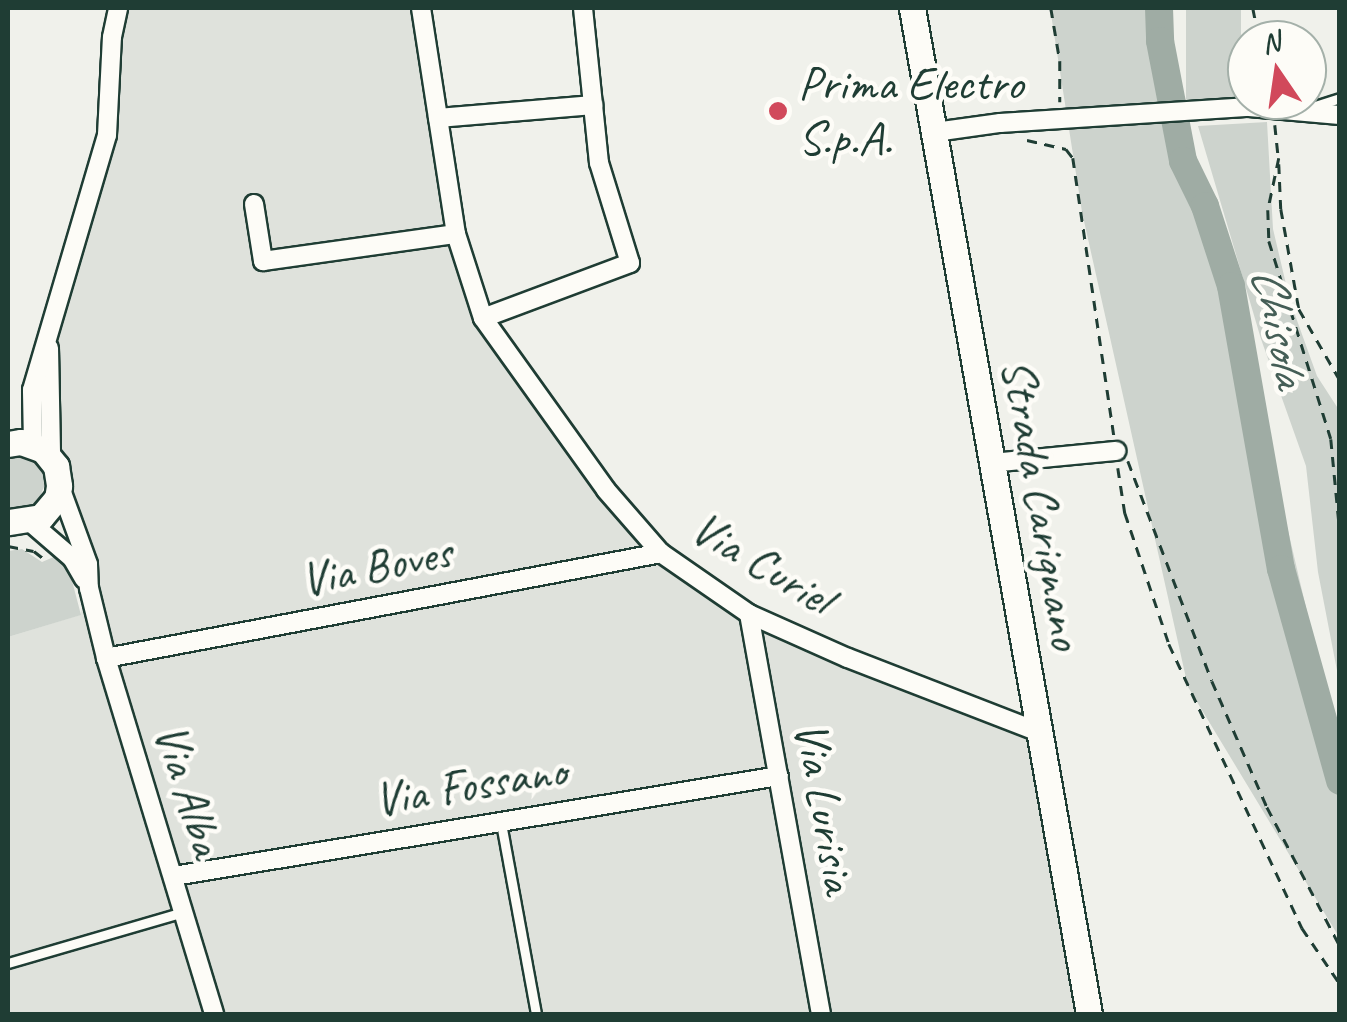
<!DOCTYPE html>
<style>
body{margin:0}
#map{position:relative;width:1347px;height:1022px;overflow:hidden;background:#f0f1eb;font-family:Caveat,sans-serif}
div>[style]{position:absolute}
[style*='--x']{left:calc(var(--x)*1px);top:calc(var(--y)*1px);width:calc(var(--w)*1px);rotate:calc(var(--a)*1deg)}
.built>*{inset:0;background:#dfe2dc}
.green>*{inset:0;background:#cdd3cd;transform-origin:0 0}
.river>*{height:28px;margin:-14px;padding:0 14px;transform-origin:14px;border-radius:14px;background:#9faca4}
.path>*{height:2.5px;margin-top:-1.25px;transform-origin:0;background:repeating-linear-gradient(90deg,#1f3d34 0 10px,transparent 0 18px)}
.roads{filter:drop-shadow(2px 0 #1f3d34) drop-shadow(-2px 0 #1f3d34) drop-shadow(0 2px #1f3d34) drop-shadow(0 -2px #1f3d34)}
.lane>*{height:9px;margin:-4.5px;padding:0 4.5px;transform-origin:4.5px;border-radius:4.5px;background:#fdfcf7}
.street>*{height:18px;margin:-9px;padding:0 9px;transform-origin:9px;border-radius:9px;background:#fdfcf7}
.secondary>*{height:25px;margin:-12.5px;padding:0 12.5px;transform-origin:12.5px;border-radius:12.5px;background:#fdfcf7}
.dots>*{width:28px;height:28px;translate:-50% -50%;box-sizing:border-box;border:5px solid #fdfcf7;border-radius:50%}
span{translate:-50% -50%;white-space:nowrap;text-align:center;line-height:1.15;-webkit-text-stroke:9px #fdfcf7;paint-order:stroke}
.poi-label{font-size:48px;color:#1f3d34}
.left{translate:0 -50%;text-align:left}
.street-label{font-size:48px;color:#1f3d34}
.water-label{font-size:50px;color:#455e56;font-style:italic}
.frame{position:absolute;inset:0;border:10px solid #1f3d34;pointer-events:none}
.north{position:absolute;left:1227px;top:20px;width:100px;height:100px;box-sizing:border-box;background:#fdfcf7;border:2px solid #a4b0a9;border-radius:50%;rotate:347deg;font-size:28px;font-weight:700;line-height:40px;text-align:center;color:#1f3d34}
.north::after{content:'';display:block;margin:auto;width:35px;height:45px;background:#d1495b;clip-path:polygon(50% 0,100% 100%,50% 72%,0 100%)}
</style>
<div id="map">
<div class="built">
<i style="clip-path:polygon(118px 8px,421px 8px,456px 234px,483px 318px,606px 490px,711px 590px,1039px 732px,1089px 1014px,8px 1014px,8px 637px,80px 615px,89px 588px,59px 486px,48px 327px,90px 204px)"></i>
</div>
<div class="green">
<i style="clip-path:polygon(1050px 8px,1159px 8px,1160px 41px,1183px 161px,1231px 286px,1339px 749px,1339px 937px,1188px 687px,1082px 212px)"></i>
<i style="left:1186px;top:8px;width:55px;height:91px"></i>
<i style="clip-path:polygon(1267px 122px,1273px 229px,1290px 301px,1317px 376px,1339px 410px,1339px 681px,1318px 572px,1306px 466px,1261px 339px,1198px 126px)"></i>
<i style="clip-path:polygon(14px 453px,36px 459px,47px 479px,38px 502px,15px 510px,8px 508px,8px 455px)"></i>
<i style="clip-path:polygon(22px 549px,42px 562px,56px 556px,70px 573px,81px 615px,8px 637px,8px 551px)"></i>
</div>
<div class="river">
<i style="--x:1159;--y:8;--w:33;--a:88"></i>
<i style="--x:1160;--y:41;--w:122;--a:79.1"></i>
<i style="--x:1183;--y:161;--w:50;--a:63.9"></i>
<i style="--x:1205;--y:206;--w:84;--a:72"></i>
<i style="--x:1231;--y:286;--w:287;--a:80"></i>
<i style="--x:1281;--y:569;--w:220;--a:74.4"></i>
</div>
<div class="path">
<i style="--x:1051;--y:8;--w:54;--a:80.4"></i>
<i style="--x:1060;--y:61;--w:41;--a:90"></i>
<i style="--x:1253;--y:8;--w:33;--a:79"></i>
<i style="--x:1275;--y:125;--w:31;--a:84"></i>
<i style="--x:1027;--y:140;--w:40;--a:13"></i>
<i style="--x:1066;--y:149;--w:11;--a:52"></i>
<i style="--x:1073;--y:158;--w:280;--a:81.6"></i>
<i style="--x:1279;--y:158;--w:53;--a:101.9"></i>
<i style="--x:1268;--y:210;--w:31;--a:88"></i>
<i style="--x:1269;--y:241;--w:207;--a:72.6"></i>
<i style="--x:1331;--y:439;--w:94;--a:84.5"></i>
<i style="--x:1279;--y:164;--w:45;--a:87.5"></i>
<i style="--x:1281;--y:209;--w:102;--a:79.8"></i>
<i style="--x:1299;--y:309;--w:82;--a:60"></i>
<i style="--x:1128;--y:461;--w:235;--a:69.1"></i>
<i style="--x:1212;--y:681;--w:137;--a:66.4"></i>
<i style="--x:1267;--y:807;--w:157;--a:62.3"></i>
<i style="--x:1118;--y:468;--w:46;--a:81.2"></i>
<i style="--x:1125;--y:513;--w:138;--a:71.4"></i>
<i style="--x:1169;--y:644;--w:314;--a:64.9"></i>
<i style="--x:1302;--y:928;--w:68;--a:55.8"></i>
<i style="--x:8;--y:546;--w:26;--a:11"></i>
<i style="--x:34;--y:551;--w:11;--a:38"></i>
</div>
<div class="roads">
<div class="lane">
<i style="--x:1309;--y:108;--w:33;--a:-18"></i>
<i style="--x:501;--y:823;--w:194;--a:79.6"></i>
<i style="--x:8;--y:963;--w:183;--a:-16.2"></i>
</div>
<div class="street">
<i style="--x:421;--y:8;--w:229;--a:81.2"></i>
<i style="--x:456;--y:234;--w:88;--a:72.2"></i>
<i style="--x:483;--y:318;--w:211;--a:54.4"></i>
<i style="--x:606;--y:490;--w:84;--a:48.9"></i>
<i style="--x:661;--y:553;--w:107;--a:34.7"></i>
<i style="--x:749;--y:614;--w:108;--a:24"></i>
<i style="--x:848;--y:658;--w:205;--a:21.2"></i>
<i style="--x:438;--y:118;--w:156;--a:-4.8"></i>
<i style="--x:935;--y:132;--w:66;--a:-7.9"></i>
<i style="--x:1000;--y:123;--w:250;--a:-3.7"></i>
<i style="--x:1249;--y:107;--w:91;--a:5"></i>
<i style="--x:254;--y:204;--w:58;--a:81"></i>
<i style="--x:263;--y:261;--w:195;--a:-8"></i>
<i style="--x:483;--y:318;--w:157;--a:-20.5"></i>
<i style="--x:630;--y:263;--w:105;--a:-107.2"></i>
<i style="--x:599;--y:163;--w:156;--a:-95.9"></i>
<i style="--x:49;--y:348;--w:109;--a:88.9"></i>
<i style="--x:33;--y:444;--w:54;--a:-91.1"></i>
<i style="--x:32;--y:390;--w:266;--a:-73.6"></i>
<i style="--x:107;--y:135;--w:98;--a:-87.1"></i>
<i style="--x:112;--y:37;--w:30;--a:-78"></i>
<i style="--x:991;--y:463;--w:126;--a:-5.5"></i>
<i style="--x:60;--y:487;--w:82;--a:70"></i>
<i style="--x:88;--y:564;--w:24;--a:88"></i>
<i style="--x:89;--y:588;--w:72;--a:76.3"></i>
<i style="--x:106;--y:658;--w:372;--a:73.1"></i>
<i style="--x:30;--y:522;--w:55;--a:40.6"></i>
<i style="--x:72;--y:558;--w:24;--a:60"></i>
<i style="--x:749;--y:614;--w:406;--a:79.8"></i>
<i style="--x:106;--y:658;--w:565;--a:-10.71"></i>
<i style="--x:174;--y:876;--w:613;--a:-9.39"></i>
</div>
<div class="secondary">
<i style="--x:912;--y:8;--w:1021;--a:80.02"></i>
<i style="--x:8;--y:444;--w:13;--a:-9"></i>
<i style="--x:21;--y:442;--w:23;--a:20"></i>
<i style="--x:43;--y:450;--w:21;--a:51"></i>
<i style="--x:56;--y:466;--w:20;--a:81"></i>
<i style="--x:59;--y:486;--w:12;--a:99"></i>
<i style="--x:57;--y:498;--w:25;--a:130"></i>
<i style="--x:41;--y:517;--w:33;--a:171"></i>
</div>
</div>
<div class="dots">
<i style="left:778px;top:111px;background:#d1495b"></i>
</div>
<div class="poi-label">
<span class="left" style="left:798px;top:111px">Prima Electro<br>S.p.A.</span>
</div>
<div class="street-label">
<span style="left:1042px;top:504px;rotate:80deg">Strada Carignano</span>
<span style="left:762px;top:563px;rotate:31deg">Via Curiel</span>
<span style="left:376px;top:566px;rotate:-11deg">Via Boves</span>
<span style="left:470px;top:785px;rotate:-9deg">Via Fossano</span>
<span style="left:189px;top:790px;rotate:73deg">Via Alba</span>
<span style="left:825px;top:807px;rotate:80deg">Via Lurisia</span>
</div>
<div class="water-label">
<span style="left:1280px;top:326px;rotate:78deg">Chisola</span>
</div>
<div class="frame"></div>
<div class="north">N</div>
</div>
